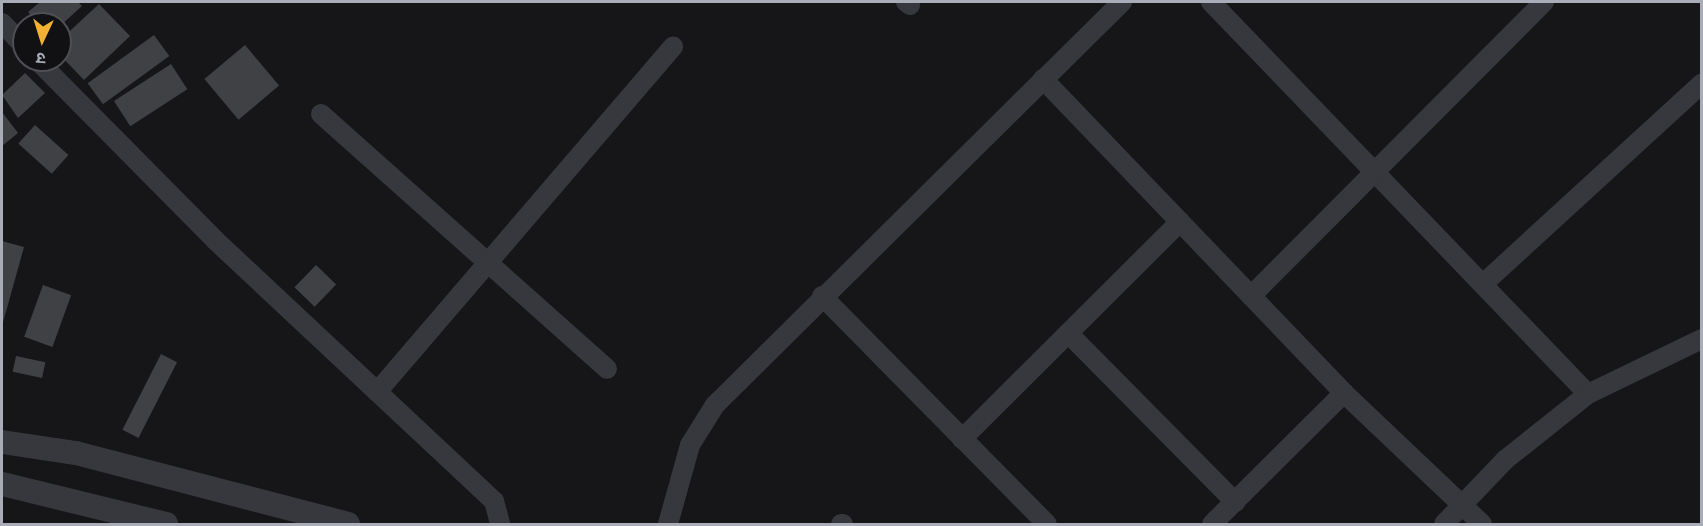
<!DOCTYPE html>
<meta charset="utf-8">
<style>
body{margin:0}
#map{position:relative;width:1703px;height:526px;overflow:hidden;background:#161618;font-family:Jost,"Noto Sans Devanagari",sans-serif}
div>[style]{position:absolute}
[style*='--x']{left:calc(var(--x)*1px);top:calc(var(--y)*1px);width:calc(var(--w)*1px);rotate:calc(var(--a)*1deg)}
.building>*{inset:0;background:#404145;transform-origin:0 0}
.minor>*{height:20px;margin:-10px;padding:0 10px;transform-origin:10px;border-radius:10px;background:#37383d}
.tertiary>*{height:24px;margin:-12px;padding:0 12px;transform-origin:12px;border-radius:12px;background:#37383d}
span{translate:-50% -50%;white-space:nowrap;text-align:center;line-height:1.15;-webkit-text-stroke:4.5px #111113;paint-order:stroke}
.frame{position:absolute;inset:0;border:3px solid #a8adb8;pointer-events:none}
.north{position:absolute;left:12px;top:12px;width:60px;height:60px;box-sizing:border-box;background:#111113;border:2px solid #4d4f55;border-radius:50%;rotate:184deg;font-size:16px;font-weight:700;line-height:24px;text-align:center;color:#a8adb8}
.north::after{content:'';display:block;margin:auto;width:21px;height:27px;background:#f2b134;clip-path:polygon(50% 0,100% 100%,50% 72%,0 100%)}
</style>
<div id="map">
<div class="building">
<i style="clip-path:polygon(40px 2px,78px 2px,82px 6px,60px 26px,40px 24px,28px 12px)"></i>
<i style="clip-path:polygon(99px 4px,130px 36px,84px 80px,60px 55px,60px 40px)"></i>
<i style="left:154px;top:35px;width:26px;height:82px;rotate:54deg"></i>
<i style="left:245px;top:45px;width:53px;height:53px;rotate:50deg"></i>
<i style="left:171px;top:64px;width:30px;height:68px;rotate:57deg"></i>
<i style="clip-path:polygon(25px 73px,45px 93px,18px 118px,2px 95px)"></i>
<i style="clip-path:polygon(2px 112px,18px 133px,2px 146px)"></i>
<i style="left:35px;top:125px;width:45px;height:25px;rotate:42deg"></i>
<i style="clip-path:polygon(2px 241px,24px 247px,2px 326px)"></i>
<i style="left:316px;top:265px;width:28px;height:31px;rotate:44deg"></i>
<i style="left:43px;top:285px;width:30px;height:55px;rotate:20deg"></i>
<i style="left:161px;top:354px;width:18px;height:85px;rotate:27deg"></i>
<i style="left:16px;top:356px;width:30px;height:16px;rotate:12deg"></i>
</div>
<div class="minor">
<i style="--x:906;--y:2;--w:5;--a:37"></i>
<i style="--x:1211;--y:2;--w:544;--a:46.12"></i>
<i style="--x:2;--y:23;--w:32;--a:46"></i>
<i style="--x:37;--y:60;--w:253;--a:45.3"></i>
<i style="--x:215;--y:240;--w:382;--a:43.1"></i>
<i style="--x:494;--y:501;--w:24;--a:75"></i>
<i style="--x:1043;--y:79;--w:435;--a:46.2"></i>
<i style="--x:1344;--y:393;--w:190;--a:43.5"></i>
<i style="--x:321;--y:114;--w:383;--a:41.7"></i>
<i style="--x:1483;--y:284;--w:297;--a:-42.5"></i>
<i style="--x:822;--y:296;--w:320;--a:45.4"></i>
<i style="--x:1251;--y:296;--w:415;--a:-45.1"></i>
<i style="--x:1068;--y:333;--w:238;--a:45.3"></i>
<i style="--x:377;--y:392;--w:455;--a:-49.4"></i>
<i style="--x:962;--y:439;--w:308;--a:-44.9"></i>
<i style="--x:668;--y:524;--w:82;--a:-74.4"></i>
<i style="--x:690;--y:445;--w:47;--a:-58"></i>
<i style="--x:715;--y:405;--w:573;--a:-44.72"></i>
<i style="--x:841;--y:524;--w:2;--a:0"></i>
<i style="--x:1212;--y:524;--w:186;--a:-44.8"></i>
<i style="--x:1444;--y:524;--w:88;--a:-46.4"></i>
<i style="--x:1505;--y:460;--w:106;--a:-38.5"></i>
<i style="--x:1588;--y:394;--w:127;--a:-25.8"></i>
</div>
<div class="tertiary">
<i style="--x:2;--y:442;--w:75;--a:8.5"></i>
<i style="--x:76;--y:453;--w:281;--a:14.6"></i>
<i style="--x:2;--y:484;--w:169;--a:13.7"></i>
</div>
<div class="frame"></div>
<div class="north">उ</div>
</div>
